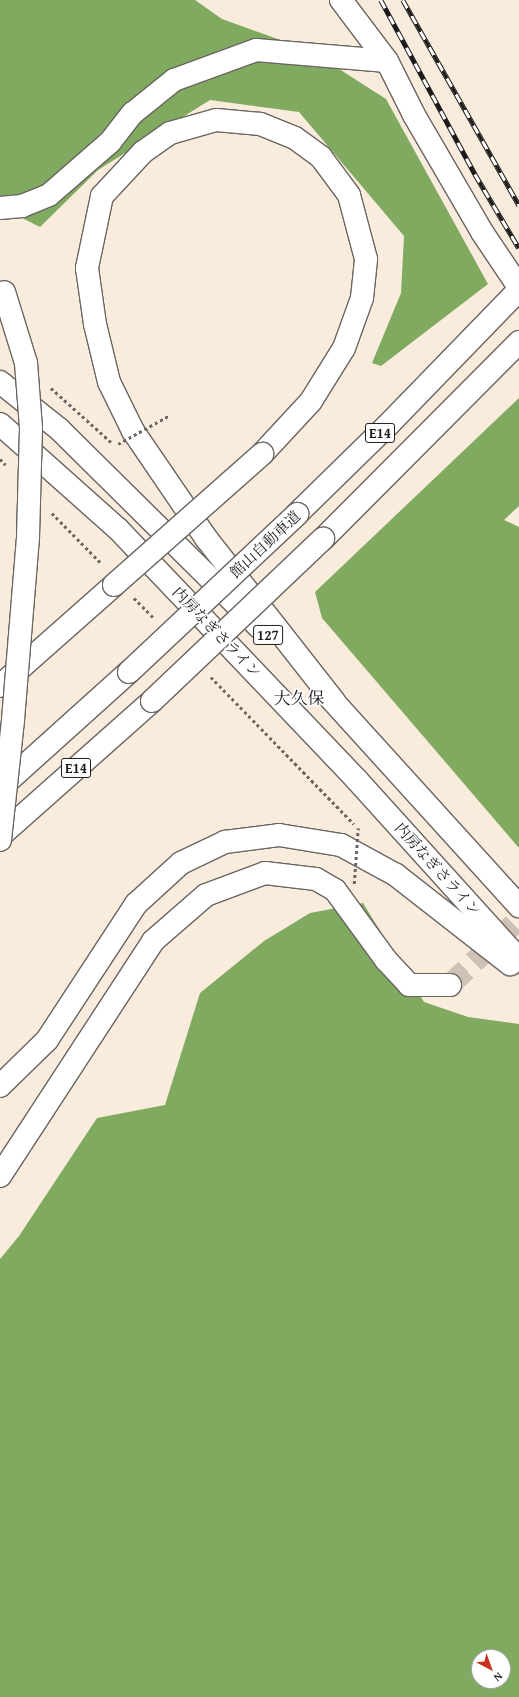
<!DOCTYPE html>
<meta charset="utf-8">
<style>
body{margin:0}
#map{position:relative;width:519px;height:1697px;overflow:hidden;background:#faecdd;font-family:"Gentium Book Plus","Noto Serif JP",serif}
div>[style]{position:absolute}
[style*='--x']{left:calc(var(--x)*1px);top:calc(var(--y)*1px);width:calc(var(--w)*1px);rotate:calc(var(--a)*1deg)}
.forest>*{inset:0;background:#80aa60}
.minor-tunnel>*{height:22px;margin-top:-11px;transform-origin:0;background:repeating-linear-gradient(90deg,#cec2b6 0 22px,transparent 0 33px)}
.path>*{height:2.5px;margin-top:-1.25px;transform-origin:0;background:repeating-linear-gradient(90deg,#6a6560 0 3px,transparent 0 6px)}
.roads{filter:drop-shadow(1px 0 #6a6560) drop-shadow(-1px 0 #6a6560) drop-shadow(0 1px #6a6560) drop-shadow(0 -1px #6a6560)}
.minor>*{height:22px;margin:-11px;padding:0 11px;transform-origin:11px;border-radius:11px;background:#fff}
.highway>*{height:22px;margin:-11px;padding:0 11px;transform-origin:11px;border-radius:11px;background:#fff}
.rail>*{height:4.5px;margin-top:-2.25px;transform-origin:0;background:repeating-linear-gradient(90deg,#fff 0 9px,#1c1c1c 0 18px);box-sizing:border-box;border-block:1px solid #1c1c1c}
.path-bridge>*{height:2.5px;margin-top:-1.25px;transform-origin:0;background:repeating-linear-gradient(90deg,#6a6560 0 3px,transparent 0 6px)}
.bridges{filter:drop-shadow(1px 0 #6a6560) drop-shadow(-1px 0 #6a6560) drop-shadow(0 1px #6a6560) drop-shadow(0 -1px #6a6560)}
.highway-bridge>*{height:22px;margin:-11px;padding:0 11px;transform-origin:11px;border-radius:11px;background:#fff}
span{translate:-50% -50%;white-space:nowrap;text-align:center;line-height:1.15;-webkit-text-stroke:3.5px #fff;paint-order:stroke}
.shield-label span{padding:1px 3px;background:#fff;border:1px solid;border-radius:3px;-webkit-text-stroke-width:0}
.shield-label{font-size:14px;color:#1c1c1c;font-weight:700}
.street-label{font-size:15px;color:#1c1c1c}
.quarter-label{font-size:17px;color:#1c1c1c}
.north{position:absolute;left:471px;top:1649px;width:40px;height:40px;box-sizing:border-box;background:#fff;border:1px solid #a4a4a4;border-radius:50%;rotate:139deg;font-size:11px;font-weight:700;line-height:16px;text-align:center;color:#1c1c1c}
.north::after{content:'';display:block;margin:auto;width:14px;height:18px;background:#c8321e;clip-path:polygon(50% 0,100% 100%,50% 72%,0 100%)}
</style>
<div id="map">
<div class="forest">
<i style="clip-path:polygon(0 0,195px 0,222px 19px,311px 51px,386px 99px,488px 284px,381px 366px,372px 363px,401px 293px,404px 236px,299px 112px,210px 100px,98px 170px,40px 227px,0 207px)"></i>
<i style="clip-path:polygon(519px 398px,519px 506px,504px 520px,519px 527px,519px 848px,322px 618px,315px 592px)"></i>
<i style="clip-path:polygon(evenodd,363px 903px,424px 1002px,468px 1017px,519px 1024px,519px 1697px,0 1697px,0 1259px,19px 1236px,97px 1118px,165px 1105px,200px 993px,264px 941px,310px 913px,363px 903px,479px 1657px,503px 1657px,503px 1681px,479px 1681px,479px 1657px)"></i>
</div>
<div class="minor-tunnel">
<i style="--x:450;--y:985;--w:95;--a:-43.7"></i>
</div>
<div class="path">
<i style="--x:51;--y:388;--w:81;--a:42"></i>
<i style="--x:0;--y:459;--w:8;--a:45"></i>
<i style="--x:52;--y:513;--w:71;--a:45.6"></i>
<i style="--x:134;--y:598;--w:27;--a:45"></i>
<i style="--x:211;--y:677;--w:205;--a:45.8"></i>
</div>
<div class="roads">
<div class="minor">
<i style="--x:341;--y:0;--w:76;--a:53"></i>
<i style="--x:387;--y:61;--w:60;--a:63.4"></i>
<i style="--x:414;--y:115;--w:135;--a:59.8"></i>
<i style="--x:482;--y:232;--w:66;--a:56.1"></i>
<i style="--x:0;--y:208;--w:22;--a:-5"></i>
<i style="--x:22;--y:206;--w:29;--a:-22"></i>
<i style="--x:49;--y:195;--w:81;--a:-41"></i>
<i style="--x:110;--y:142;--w:37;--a:-52"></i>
<i style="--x:133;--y:113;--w:53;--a:-38.8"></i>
<i style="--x:174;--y:80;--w:87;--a:-20.1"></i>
<i style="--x:256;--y:50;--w:131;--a:4.8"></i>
<i style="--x:0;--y:1176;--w:280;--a:-56.9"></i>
<i style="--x:153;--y:941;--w:70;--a:-41"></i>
<i style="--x:206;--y:895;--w:63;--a:-20.4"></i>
<i style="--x:265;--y:873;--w:51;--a:6.7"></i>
<i style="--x:316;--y:879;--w:22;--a:30"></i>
<i style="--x:335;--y:890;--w:87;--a:53.9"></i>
<i style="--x:386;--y:960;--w:34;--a:47"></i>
<i style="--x:409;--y:985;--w:41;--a:0"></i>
</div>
<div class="highway">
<i style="--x:0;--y:382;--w:75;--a:38.5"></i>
<i style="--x:59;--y:429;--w:281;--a:44.7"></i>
<i style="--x:0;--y:424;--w:158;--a:41.7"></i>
<i style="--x:118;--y:529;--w:347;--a:46.4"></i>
<i style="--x:357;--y:780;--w:241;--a:47.9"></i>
<i style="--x:262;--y:454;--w:72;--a:-47.2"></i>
<i style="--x:311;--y:401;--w:62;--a:-58.1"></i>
<i style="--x:344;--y:348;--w:53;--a:-70.2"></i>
<i style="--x:362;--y:298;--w:39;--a:-84"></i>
<i style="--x:366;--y:259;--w:66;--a:-104.9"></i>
<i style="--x:349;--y:195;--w:47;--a:-126.4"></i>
<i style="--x:321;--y:157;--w:32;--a:-144"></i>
<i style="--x:295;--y:138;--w:38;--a:-158"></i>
<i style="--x:260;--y:124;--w:44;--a:-174.8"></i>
<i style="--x:216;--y:120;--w:48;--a:164.2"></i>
<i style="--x:170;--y:133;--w:33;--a:145"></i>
<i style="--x:143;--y:152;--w:60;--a:133"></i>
<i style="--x:102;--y:196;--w:74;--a:101.8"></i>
<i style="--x:87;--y:268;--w:57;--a:81.9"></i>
<i style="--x:95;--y:324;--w:60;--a:76.4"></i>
<i style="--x:109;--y:382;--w:55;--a:63.9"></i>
<i style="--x:133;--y:431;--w:130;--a:55.7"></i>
<i style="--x:206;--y:538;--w:207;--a:51.9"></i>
<i style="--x:297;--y:514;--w:126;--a:-44.4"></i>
<i style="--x:387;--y:426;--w:190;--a:-45.9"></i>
<i style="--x:323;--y:539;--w:278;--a:-45.1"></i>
<i style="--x:0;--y:686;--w:152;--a:-41.5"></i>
<i style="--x:323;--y:690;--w:292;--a:47.8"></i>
<i style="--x:0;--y:788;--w:173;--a:-42"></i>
<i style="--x:0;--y:836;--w:203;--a:-41.6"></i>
<i style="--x:0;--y:1086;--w:66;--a:-44.4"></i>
<i style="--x:47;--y:1040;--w:163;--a:-56.8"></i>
<i style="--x:136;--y:904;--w:61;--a:-42.3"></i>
<i style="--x:181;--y:863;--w:49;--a:-25.5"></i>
<i style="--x:225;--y:842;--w:54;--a:-7.4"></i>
<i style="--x:279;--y:835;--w:63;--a:9.2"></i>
<i style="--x:341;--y:845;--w:63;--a:28.6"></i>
<i style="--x:396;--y:875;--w:145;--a:38"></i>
</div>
</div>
<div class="rail">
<i style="--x:381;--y:0;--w:198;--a:61.6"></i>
<i style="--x:475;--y:174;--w:86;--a:59.3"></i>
<i style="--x:403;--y:0;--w:236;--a:60.5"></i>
</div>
<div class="path-bridge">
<i style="--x:118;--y:444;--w:60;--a:-29.1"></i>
<i style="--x:354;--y:884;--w:56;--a:-85.9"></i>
</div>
<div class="bridges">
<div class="highway-bridge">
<i style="--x:114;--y:585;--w:198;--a:-41.5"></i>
<i style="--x:129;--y:672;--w:231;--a:-43.2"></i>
<i style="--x:152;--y:701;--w:236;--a:-43.5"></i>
<i style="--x:0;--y:840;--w:121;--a:-83.8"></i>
<i style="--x:13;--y:720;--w:185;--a:-85.3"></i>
<i style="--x:28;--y:536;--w:108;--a:-88.4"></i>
<i style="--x:31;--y:428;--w:65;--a:-94.4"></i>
<i style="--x:26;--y:363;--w:74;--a:-107.2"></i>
</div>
</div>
<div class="shield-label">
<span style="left:380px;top:433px">E14</span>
<span style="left:268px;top:635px">127</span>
<span style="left:76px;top:768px">E14</span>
</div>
<div class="street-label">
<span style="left:265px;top:544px;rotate:-43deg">館山自動車道</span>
<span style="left:217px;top:632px;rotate:46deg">内房なぎさライン</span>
<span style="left:438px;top:869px;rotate:48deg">内房なぎさライン</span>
</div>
<div class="quarter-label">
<span style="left:299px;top:698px">大久保</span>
</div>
<div class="north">N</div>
</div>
